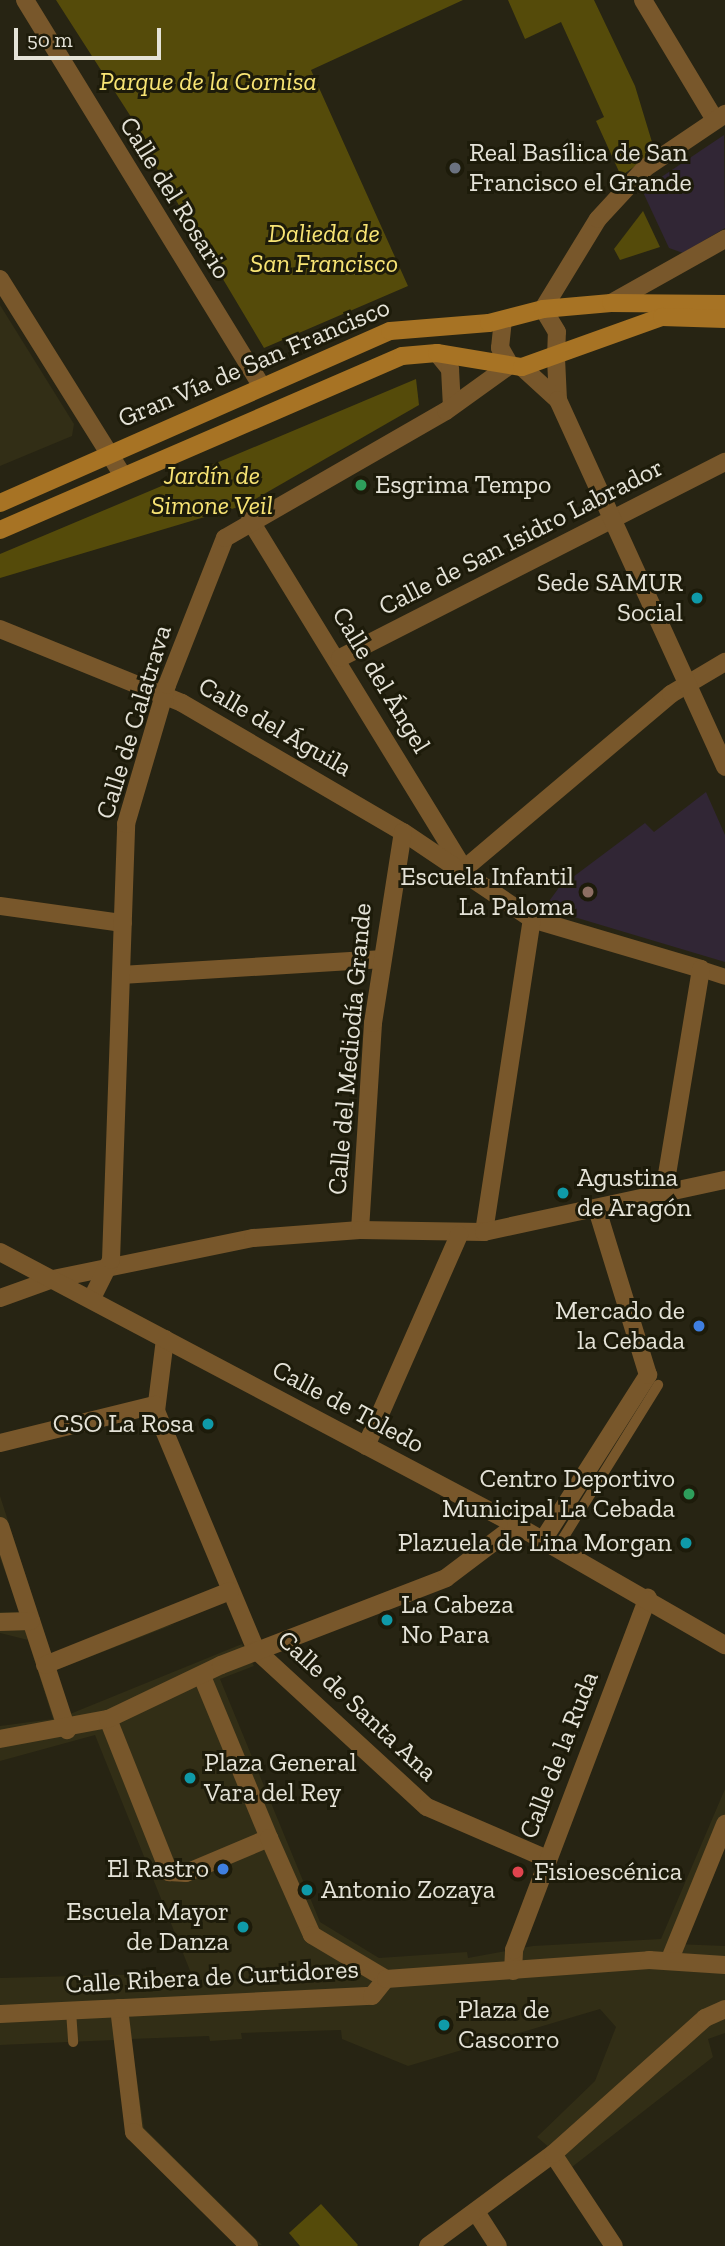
<!DOCTYPE html>
<meta charset="utf-8">
<style>
body{margin:0}
#map{position:relative;width:725px;height:2246px;overflow:hidden;background:#272413;font-family:"Zilla Slab",serif}
div>[style]{position:absolute}
[style*='--x']{left:calc(var(--x)*1px);top:calc(var(--y)*1px);width:calc(var(--w)*1px);rotate:calc(var(--a)*1deg)}
.built>*{inset:0;background:#322e16}
.industrial>*{inset:0;background:#312635}
.green>*{inset:0;background:#554b0a}
.service>*{height:10px;margin:-5px;padding:0 5px;transform-origin:5px;border-radius:5px;background:#78572b}
.pedestrian>*{height:16px;margin:-8px;padding:0 8px;transform-origin:8px;border-radius:8px;background:#78572b}
.minor>*{height:18px;margin:-9px;padding:0 9px;transform-origin:9px;border-radius:9px;background:#78572b}
.tertiary>*{height:18px;margin:-9px;padding:0 9px;transform-origin:9px;border-radius:9px;background:#78572b}
.secondary>*{height:18px;margin:-9px;padding:0 9px;transform-origin:9px;border-radius:9px;background:#a77324}
.dots>*{width:19px;height:19px;translate:-50% -50%;box-sizing:border-box;border:4px solid #1d1b0a;border-radius:50%}
span{translate:-50% -50%;white-space:nowrap;text-align:center;line-height:1.15;-webkit-text-stroke:6px #1d1b0a;paint-order:stroke}
.park-label{font-size:26px;color:#f8e474;font-style:italic}
.poi-label{font-size:26px;color:#e5e3d8}
.left{translate:0 -50%;text-align:left}
.right{translate:-100% -50%;text-align:right}
.street-label{font-size:26px;color:#e5e3d8}
.scale{position:absolute;left:14px;top:28px;width:147px;height:32px;box-sizing:border-box;border:4px solid #e5e3d8;border-top:0;padding-left:9px;font-size:21px;line-height:24px;white-space:nowrap;color:#e5e3d8;-webkit-text-stroke:5px #1d1b0a;paint-order:stroke}
</style>
<div id="map">
<div class="built">
<i style="clip-path:polygon(0 305px,74px 424px,72px 436px,0 466px)"></i>
<i style="clip-path:polygon(0 1496px,51px 1654px,175px 1624px,56px 1670px,70px 1714px,242px 1644px,254px 1666px,220px 1679px,320px 1922px,379px 1958px,467px 1952px,468px 1958px,533px 1946px,661px 1939px,725px 1789px,725px 1824px,675px 1944px,725px 1946px,725px 2033px,708px 2039px,713px 2057px,572px 2167px,537px 2137px,595px 2081px,616px 2027px,600px 2009px,408px 2066px,342px 2039px,341px 2030px,241px 2033px,242px 2039px,210px 2041px,209px 2036px,131px 2039px,144px 2128px,262px 2245px,237px 2246px,146px 2154px,114px 2040px,0 2045px,0 1978px,191px 1973px,95px 1735px,0 1761px,0 1726px,53px 1719px,28px 1640px,0 1633px,0 1612px,20px 1612px,0 1558px)"></i>
</div>
<div class="industrial">
<i style="clip-path:polygon(724px 135px,725px 228px,683px 253px,669px 248px,642px 190px)"></i>
<i style="clip-path:polygon(706px 792px,725px 835px,725px 962px,544px 908px,569px 874px,573px 877px,645px 823px,654px 832px)"></i>
</div>
<div class="green">
<i style="clip-path:polygon(56px 0,463px 0,311px 70px,408px 286px,264px 348px,149px 155px,149px 145px)"></i>
<i style="clip-path:polygon(508px 0,594px 0,635px 86px,655px 152px,621px 176px,596px 121px,604px 117px,561px 22px,525px 39px)"></i>
<i style="clip-path:polygon(643px 211px,660px 247px,620px 260px,614px 249px)"></i>
<i style="clip-path:polygon(416px 379px,419px 405px,245px 505px,0 578px,0 554px)"></i>
<i style="clip-path:polygon(321px 2204px,358px 2245px,357px 2246px,300px 2246px,289px 2233px)"></i>
</div>
<div class="service">
<i style="--x:557;--y:1548;--w:192;--a:-58.2"></i>
<i style="--x:71;--y:2011;--w:31;--a:86"></i>
</div>
<div class="pedestrian">
<i style="--x:701;--y:969;--w:25;--a:18"></i>
</div>
<div class="minor">
<i style="--x:25;--y:0;--w:453;--a:58.5"></i>
<i style="--x:643;--y:0;--w:140;--a:59"></i>
<i style="--x:0;--y:279;--w:230;--a:58"></i>
<i style="--x:611;--y:303;--w:131;--a:-29.3"></i>
<i style="--x:437;--y:353;--w:21;--a:51"></i>
<i style="--x:450;--y:369;--w:35;--a:87"></i>
<i style="--x:556;--y:358;--w:26;--a:-88"></i>
<i style="--x:557;--y:332;--w:27;--a:-121"></i>
<i style="--x:543;--y:309;--w:105;--a:-58.6"></i>
<i style="--x:598;--y:219;--w:69;--a:-47.3"></i>
<i style="--x:645;--y:168;--w:97;--a:-34"></i>
<i style="--x:250;--y:520;--w:409;--a:58.5"></i>
<i style="--x:464;--y:869;--w:271;--a:-40.2"></i>
<i style="--x:671;--y:694;--w:63;--a:-30.7"></i>
<i style="--x:0;--y:629;--w:196;--a:22.1"></i>
<i style="--x:182;--y:703;--w:256;--a:30.3"></i>
<i style="--x:403;--y:832;--w:156;--a:34"></i>
<i style="--x:532;--y:919;--w:176;--a:16.5"></i>
<i style="--x:701;--y:969;--w:227;--a:99.4"></i>
<i style="--x:340;--y:658;--w:432;--a:-27"></i>
<i style="--x:0;--y:906;--w:124;--a:7.9"></i>
<i style="--x:121;--y:975;--w:259;--a:-3.5"></i>
<i style="--x:360;--y:1230;--w:207;--a:-86.4"></i>
<i style="--x:373;--y:1023;--w:193;--a:-81.1"></i>
<i style="--x:484;--y:1232;--w:317;--a:-81.3"></i>
<i style="--x:0;--y:1298;--w:56;--a:-19.7"></i>
<i style="--x:53;--y:1279;--w:204;--a:-11.6"></i>
<i style="--x:253;--y:1238;--w:107;--a:-4.3"></i>
<i style="--x:360;--y:1230;--w:124;--a:0.9"></i>
<i style="--x:484;--y:1232;--w:247;--a:-12.2"></i>
<i style="--x:92;--y:1298;--w:42;--a:-63.4"></i>
<i style="--x:111;--y:1260;--w:436;--a:-88"></i>
<i style="--x:126;--y:824;--w:145;--a:-73.6"></i>
<i style="--x:167;--y:685;--w:158;--a:-68.5"></i>
<i style="--x:225;--y:538;--w:255;--a:-29.9"></i>
<i style="--x:446;--y:411;--w:79;--a:-35.7"></i>
<i style="--x:510;--y:365;--w:20;--a:-120"></i>
<i style="--x:500;--y:348;--w:28;--a:-84"></i>
<i style="--x:165;--y:1339;--w:73;--a:97.1"></i>
<i style="--x:156;--y:1411;--w:259;--a:67.3"></i>
<i style="--x:256;--y:1650;--w:232;--a:42.6"></i>
<i style="--x:427;--y:1807;--w:131;--a:23.4"></i>
<i style="--x:0;--y:1443;--w:160;--a:-13.8"></i>
<i style="--x:366;--y:1446;--w:231;--a:-66.2"></i>
<i style="--x:0;--y:1526;--w:215;--a:71.8"></i>
<i style="--x:543;--y:1540;--w:196;--a:-57.5"></i>
<i style="--x:648;--y:1375;--w:174;--a:-107.1"></i>
<i style="--x:0;--y:1622;--w:31;--a:-2"></i>
<i style="--x:45;--y:1665;--w:199;--a:-21.8"></i>
<i style="--x:108;--y:1719;--w:165;--a:68.3"></i>
<i style="--x:169;--y:1872;--w:17;--a:3"></i>
<i style="--x:186;--y:1873;--w:90;--a:-22.9"></i>
<i style="--x:269;--y:1838;--w:175;--a:-112.5"></i>
<i style="--x:0;--y:1739;--w:110;--a:-10.5"></i>
<i style="--x:108;--y:1719;--w:125;--a:-25.5"></i>
<i style="--x:221;--y:1665;--w:241;--a:-21.1"></i>
<i style="--x:446;--y:1578;--w:88;--a:-37.1"></i>
<i style="--x:269;--y:1838;--w:106;--a:66.1"></i>
<i style="--x:312;--y:1935;--w:86;--a:30.7"></i>
<i style="--x:670;--y:1959;--w:146;--a:-67.8"></i>
<i style="--x:513;--y:1971;--w:21;--a:-87"></i>
<i style="--x:514;--y:1950;--w:377;--a:-69.2"></i>
<i style="--x:119;--y:2008;--w:125;--a:83.1"></i>
<i style="--x:134;--y:2132;--w:162;--a:44.7"></i>
<i style="--x:0;--y:2014;--w:372;--a:-2.8"></i>
<i style="--x:372;--y:1996;--w:22;--a:-51"></i>
<i style="--x:386;--y:1979;--w:264;--a:-4.1"></i>
<i style="--x:649;--y:1960;--w:76;--a:3.8"></i>
<i style="--x:553;--y:2154;--w:110;--a:56.5"></i>
<i style="--x:476;--y:2212;--w:40;--a:57.1"></i>
<i style="--x:428;--y:2246;--w:155;--a:-36.4"></i>
<i style="--x:553;--y:2154;--w:204;--a:-41.8"></i>
<i style="--x:705;--y:2018;--w:22;--a:-24"></i>
</div>
<div class="tertiary">
<i style="--x:556;--y:358;--w:42;--a:87.3"></i>
<i style="--x:522;--y:367;--w:49;--a:42.5"></i>
<i style="--x:558;--y:400;--w:403;--a:65.5"></i>
<i style="--x:0;--y:1252;--w:584;--a:27.88"></i>
<i style="--x:516;--y:1525;--w:241;--a:29.9"></i>
</div>
<div class="secondary">
<i style="--x:0;--y:503;--w:426;--a:-23.8"></i>
<i style="--x:390;--y:331;--w:99;--a:-4.6"></i>
<i style="--x:489;--y:323;--w:56;--a:-14.5"></i>
<i style="--x:543;--y:309;--w:68;--a:-5"></i>
<i style="--x:611;--y:303;--w:114;--a:0.5"></i>
<i style="--x:0;--y:530;--w:438;--a:-23.4"></i>
<i style="--x:402;--y:356;--w:35;--a:-5"></i>
<i style="--x:437;--y:353;--w:86;--a:9.4"></i>
<i style="--x:522;--y:367;--w:149;--a:-19.7"></i>
<i style="--x:662;--y:317;--w:63;--a:1.8"></i>
</div>
<div class="dots">
<i style="left:455px;top:168px;background:#6b7280"></i>
<i style="left:361px;top:485px;background:#2e9e5b"></i>
<i style="left:697px;top:598px;background:#0f9aa8"></i>
<i style="left:588px;top:892px;background:#8d6e63"></i>
<i style="left:563px;top:1193px;background:#0f9aa8"></i>
<i style="left:699px;top:1326px;background:#3f7fe0"></i>
<i style="left:208px;top:1424px;background:#0f9aa8"></i>
<i style="left:689px;top:1494px;background:#2e9e5b"></i>
<i style="left:686px;top:1543px;background:#0f9aa8"></i>
<i style="left:387px;top:1620px;background:#0f9aa8"></i>
<i style="left:190px;top:1778px;background:#0f9aa8"></i>
<i style="left:223px;top:1869px;background:#3f7fe0"></i>
<i style="left:518px;top:1872px;background:#e0444e"></i>
<i style="left:307px;top:1890px;background:#0f9aa8"></i>
<i style="left:243px;top:1927px;background:#0f9aa8"></i>
<i style="left:444px;top:2025px;background:#0f9aa8"></i>
</div>
<div class="park-label">
<span style="left:208px;top:82px">Parque de la Cornisa</span>
<span style="left:324px;top:249px">Dalieda de<br>San Francisco</span>
<span style="left:212px;top:491px">Jardín de<br>Simone Veil</span>
</div>
<div class="poi-label">
<span class="left" style="left:469px;top:168px">Real Basílica de San<br>Francisco el Grande</span>
<span class="left" style="left:375px;top:485px">Esgrima Tempo</span>
<span class="right" style="left:683px;top:598px">Sede SAMUR<br>Social</span>
<span class="right" style="left:574px;top:892px">Escuela Infantil<br>La Paloma</span>
<span class="left" style="left:577px;top:1193px">Agustina<br>de Aragón</span>
<span class="right" style="left:685px;top:1326px">Mercado de<br>la Cebada</span>
<span class="right" style="left:194px;top:1424px">CSO La Rosa</span>
<span class="right" style="left:675px;top:1494px">Centro Deportivo<br>Municipal La Cebada</span>
<span class="right" style="left:672px;top:1543px">Plazuela de Lina Morgan</span>
<span class="left" style="left:401px;top:1620px">La Cabeza<br>No Para</span>
<span class="left" style="left:204px;top:1778px">Plaza General<br>Vara del Rey</span>
<span class="right" style="left:209px;top:1869px">El Rastro</span>
<span class="left" style="left:534px;top:1872px">Fisioescénica</span>
<span class="left" style="left:321px;top:1890px">Antonio Zozaya</span>
<span class="right" style="left:229px;top:1927px">Escuela Mayor<br>de Danza</span>
<span class="left" style="left:458px;top:2025px">Plaza de<br>Cascorro</span>
</div>
<div class="street-label">
<span style="left:175px;top:198px;rotate:58deg">Calle del Rosario</span>
<span style="left:254px;top:363px;rotate:-23deg">Gran Vía de San Francisco</span>
<span style="left:521px;top:537px;rotate:-27deg">Calle de San Isidro Labrador</span>
<span style="left:381px;top:680px;rotate:59deg">Calle del Ángel</span>
<span style="left:134px;top:722px;rotate:-73deg">Calle de Calatrava</span>
<span style="left:275px;top:727px;rotate:30deg">Calle del Águila</span>
<span style="left:350px;top:1049px;rotate:-85deg">Calle del Mediodía Grande</span>
<span style="left:348px;top:1407px;rotate:28deg">Calle de Toledo</span>
<span style="left:357px;top:1706px;rotate:43deg">Calle de Santa Ana</span>
<span style="left:559px;top:1755px;rotate:-69deg">Calle de la Ruda</span>
<span style="left:212px;top:1977px;rotate:-3deg">Calle Ribera de Curtidores</span>
</div>
<div class="scale">50 m</div>
</div>
